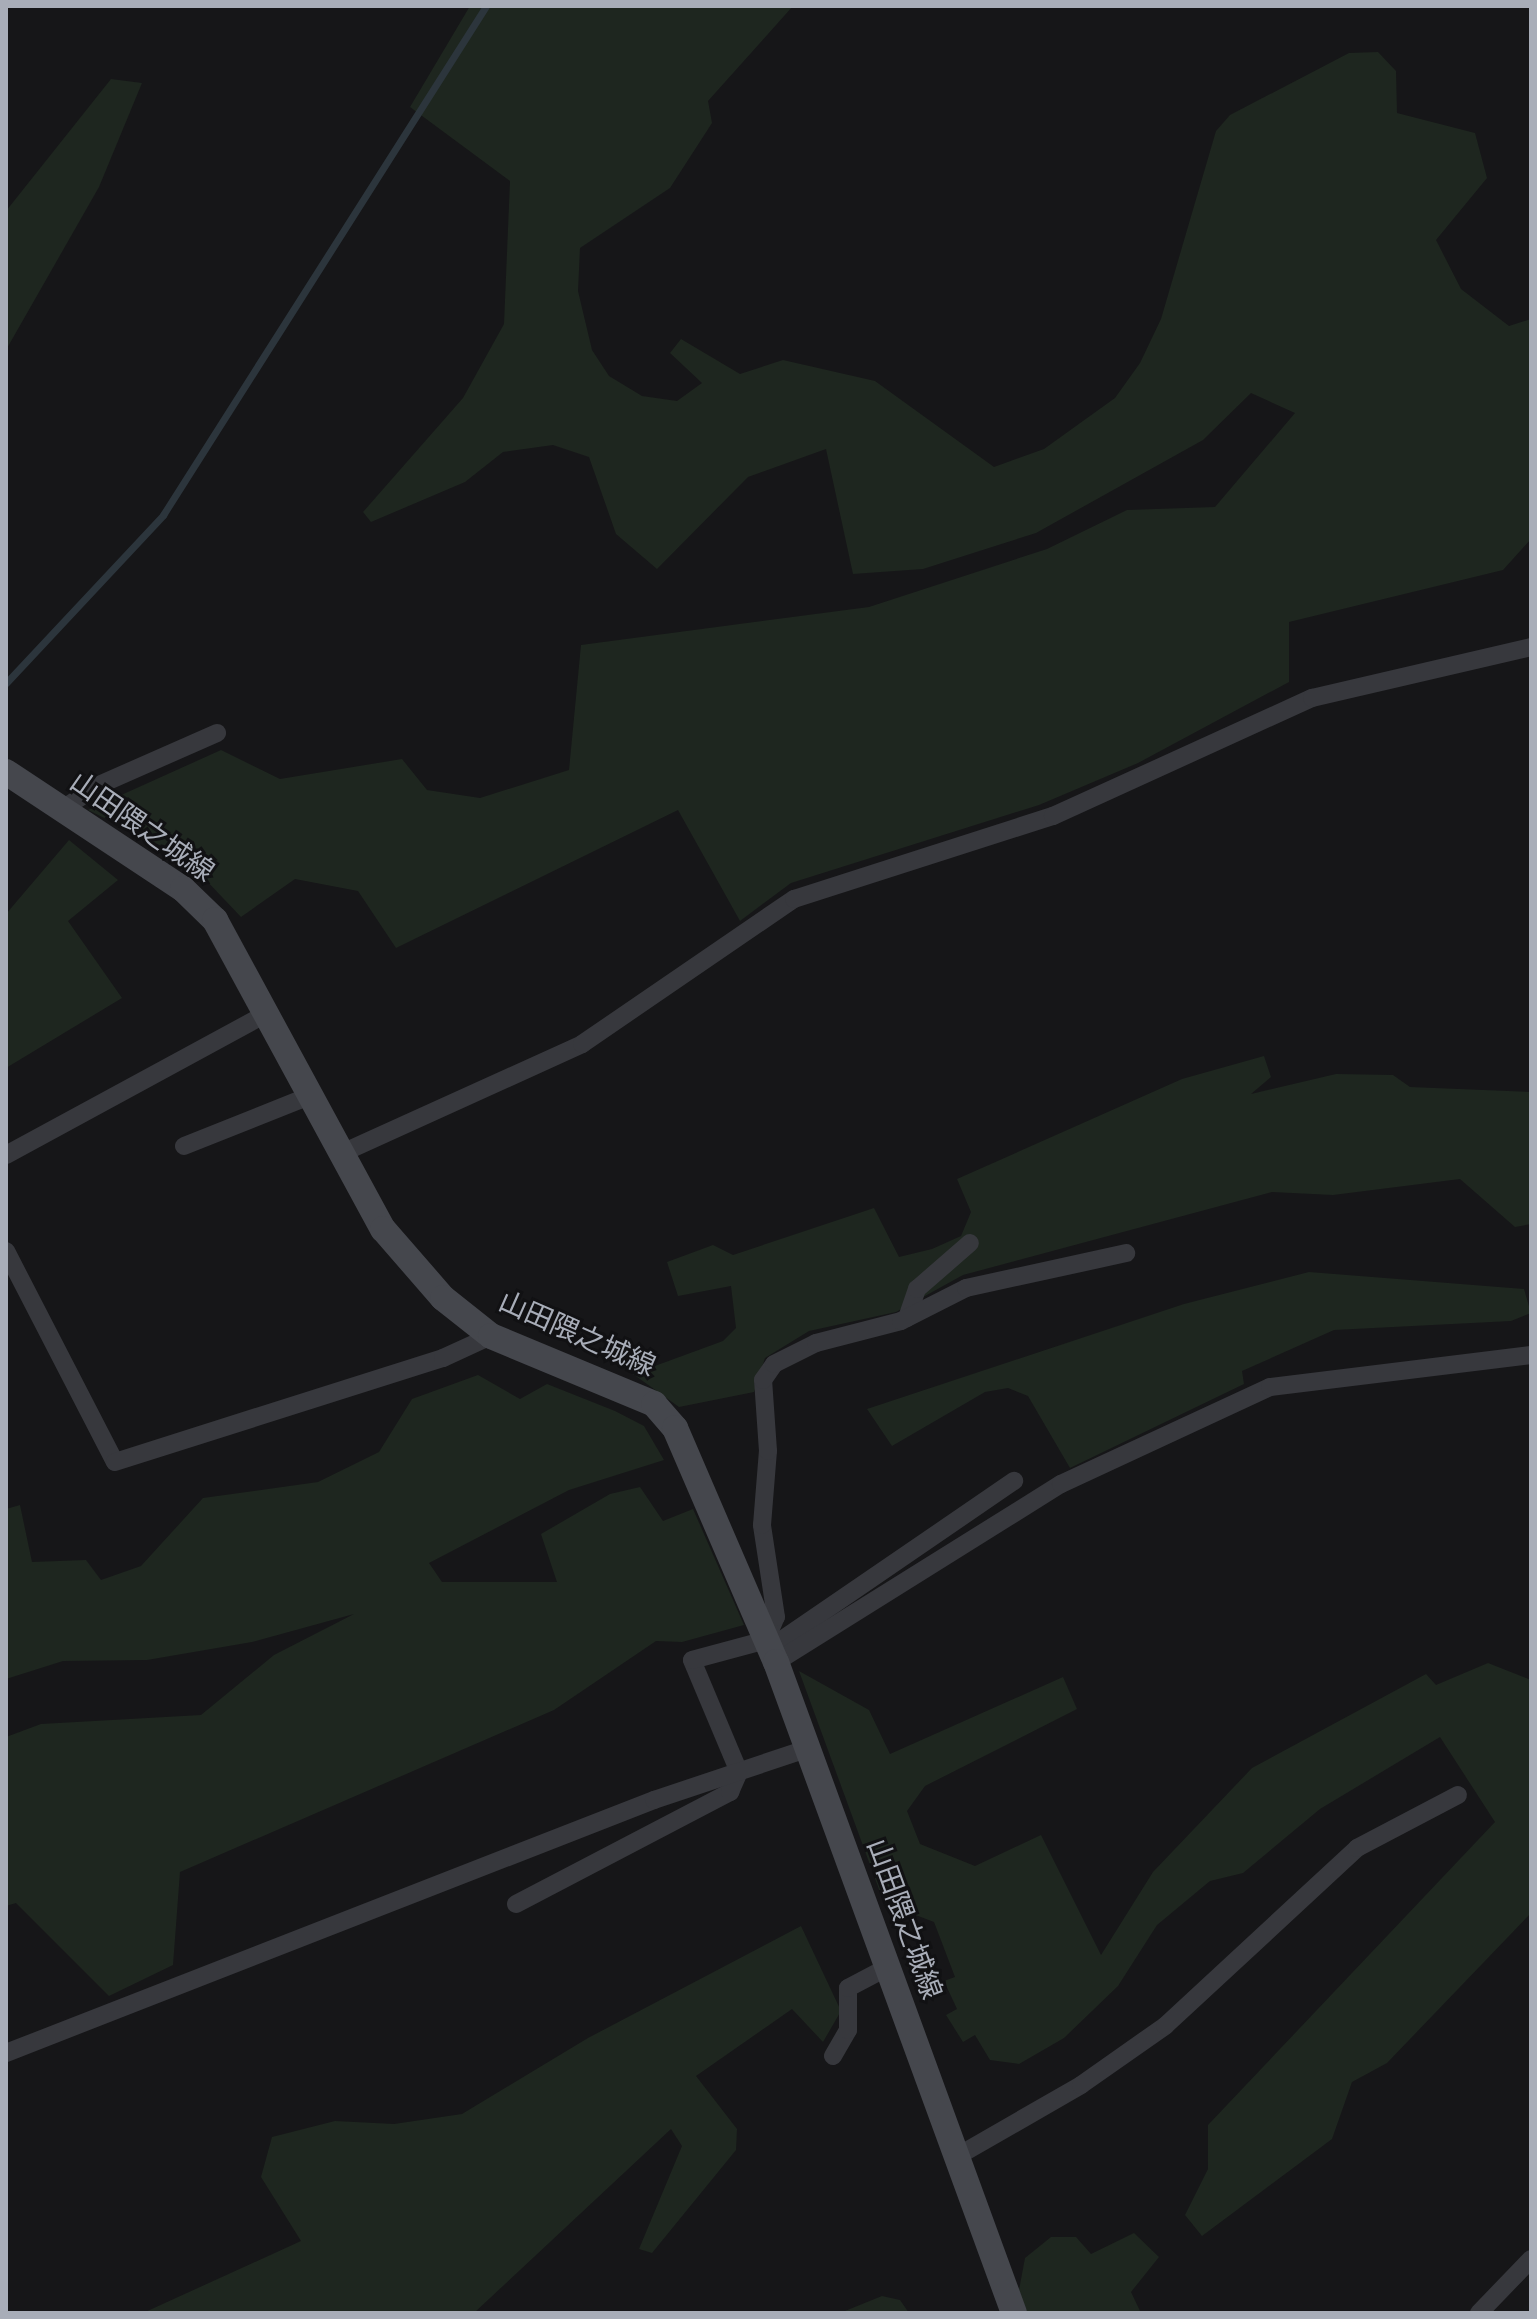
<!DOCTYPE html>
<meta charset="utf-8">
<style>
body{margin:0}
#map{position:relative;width:1537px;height:2319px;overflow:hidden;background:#161618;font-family:"Roboto Condensed","Noto Sans JP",sans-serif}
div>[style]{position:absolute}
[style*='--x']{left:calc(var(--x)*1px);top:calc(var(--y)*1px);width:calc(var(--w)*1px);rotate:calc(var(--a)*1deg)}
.green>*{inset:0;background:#1e261f}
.stream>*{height:7px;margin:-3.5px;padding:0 3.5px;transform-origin:3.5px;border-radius:3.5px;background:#2c353c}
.street>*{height:18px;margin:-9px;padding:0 9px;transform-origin:9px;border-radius:9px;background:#37383d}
.secondary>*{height:26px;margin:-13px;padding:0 13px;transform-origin:13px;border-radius:13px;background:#45474d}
span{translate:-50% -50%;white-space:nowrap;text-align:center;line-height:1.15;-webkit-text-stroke:6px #111113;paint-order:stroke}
.street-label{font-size:28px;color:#a8adb8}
.frame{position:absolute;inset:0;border:8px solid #a8adb8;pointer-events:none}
</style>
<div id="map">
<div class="green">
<i style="clip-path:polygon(470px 6px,793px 6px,708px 101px,712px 123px,670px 188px,580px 248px,578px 291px,592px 350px,609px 376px,642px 396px,677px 401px,702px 383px,670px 353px,681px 339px,740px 374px,783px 360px,875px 381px,994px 467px,1044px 449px,1115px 398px,1140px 363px,1161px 319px,1216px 131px,1230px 115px,1349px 53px,1378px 52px,1396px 71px,1397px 113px,1475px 133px,1487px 178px,1436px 240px,1461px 289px,1509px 326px,1531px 319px,1531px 539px,1503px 570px,1289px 622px,1289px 682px,1138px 763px,1039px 805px,791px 883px,740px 921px,678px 810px,396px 948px,358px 891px,295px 879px,241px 917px,184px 857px,88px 810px,221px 750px,280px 779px,402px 759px,427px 790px,480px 798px,569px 770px,581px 645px,869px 607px,1047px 549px,1127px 510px,1215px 507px,1295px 413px,1251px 393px,1203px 440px,1036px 533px,923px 569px,853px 574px,826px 449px,748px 477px,657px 569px,616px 534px,589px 457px,553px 445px,503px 452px,465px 482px,371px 522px,363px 512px,463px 398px,504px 324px,510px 181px,410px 107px)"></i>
<i style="clip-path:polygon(111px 79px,142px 83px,99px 187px,6px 350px,6px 211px)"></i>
<i style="clip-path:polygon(69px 840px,118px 880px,68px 921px,122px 998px,6px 1068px,6px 914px)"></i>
<i style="clip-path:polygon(1264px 1056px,1271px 1077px,1251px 1094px,1336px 1074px,1393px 1075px,1410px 1087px,1531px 1092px,1531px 1224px,1515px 1227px,1460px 1179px,1333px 1195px,1272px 1192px,963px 1275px,896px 1312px,809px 1331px,765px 1358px,754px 1392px,679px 1407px,633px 1374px,723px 1341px,736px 1328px,731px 1286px,678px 1296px,667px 1262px,713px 1245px,733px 1255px,874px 1208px,899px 1257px,932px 1249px,961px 1236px,971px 1212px,957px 1179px,1182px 1079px)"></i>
<i style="clip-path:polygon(1309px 1272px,1524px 1289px,1531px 1313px,1511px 1321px,1334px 1330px,1242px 1371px,1244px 1384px,1070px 1468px,1028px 1396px,1008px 1388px,985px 1392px,892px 1446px,867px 1409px,1184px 1304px)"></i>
<i style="clip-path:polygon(478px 1375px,520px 1399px,547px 1384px,615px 1411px,644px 1426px,664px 1460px,569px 1490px,429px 1563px,442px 1582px,557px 1582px,541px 1534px,610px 1494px,640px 1487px,663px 1521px,693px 1509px,744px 1625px,682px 1642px,656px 1641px,554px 1710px,180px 1872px,173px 1965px,109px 1996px,16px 1903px,6px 1906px,6px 1737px,41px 1724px,201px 1715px,274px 1655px,354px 1614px,252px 1642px,147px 1660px,63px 1661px,6px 1679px,6px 1509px,20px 1505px,32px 1562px,86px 1560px,101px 1580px,141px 1566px,203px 1498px,318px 1482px,379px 1452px,412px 1399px)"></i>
<i style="clip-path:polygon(1488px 1663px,1531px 1680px,1531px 1913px,1387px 2063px,1352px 2082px,1332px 2139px,1202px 2236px,1185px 2215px,1208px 2169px,1208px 2125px,1495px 1822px,1440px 1737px,1320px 1809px,1243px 1873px,1210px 1881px,1157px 1925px,1118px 1986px,1064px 2038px,1019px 2064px,990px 2060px,975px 2035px,963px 2042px,946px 2015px,957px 2009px,944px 1981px,955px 1977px,934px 1922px,884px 1903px,799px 1671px,869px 1710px,890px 1754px,1063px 1677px,1077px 1709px,925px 1786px,907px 1811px,920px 1844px,975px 1866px,1041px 1835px,1101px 1955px,1153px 1872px,1252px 1768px,1426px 1674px,1436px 1685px)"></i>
<i style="clip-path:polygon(801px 1926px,841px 2011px,823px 2042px,792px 2009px,696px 2076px,737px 2129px,736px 2150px,652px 2253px,639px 2249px,682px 2146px,671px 2129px,474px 2313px,143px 2313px,301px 2241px,261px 2177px,272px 2137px,335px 2121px,394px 2124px,462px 2114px,588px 2038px)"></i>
<i style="clip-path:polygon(1134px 2233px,1159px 2257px,1131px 2292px,1141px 2313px,1027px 2313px,1019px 2290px,1025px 2258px,1051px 2237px,1076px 2237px,1091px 2254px)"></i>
<i style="clip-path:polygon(882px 2296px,900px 2300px,909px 2313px,840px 2313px)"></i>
</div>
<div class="stream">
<i style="--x:6;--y:683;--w:230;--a:-46.9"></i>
<i style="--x:163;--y:515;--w:603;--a:-57.6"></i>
</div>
<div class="street">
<i style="--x:61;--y:810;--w:45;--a:-33.3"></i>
<i style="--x:99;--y:785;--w:129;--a:-23.8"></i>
<i style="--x:184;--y:1146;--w:138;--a:-21.7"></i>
<i style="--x:340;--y:1154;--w:266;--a:-24.4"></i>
<i style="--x:582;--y:1044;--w:257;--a:-34.4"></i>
<i style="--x:794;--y:899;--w:272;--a:-17.8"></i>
<i style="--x:1053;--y:816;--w:285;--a:-24.5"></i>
<i style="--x:1312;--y:698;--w:225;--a:-13.1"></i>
<i style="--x:6;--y:1155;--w:299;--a:-28.5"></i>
<i style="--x:6;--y:1251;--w:237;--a:62.7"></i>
<i style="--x:115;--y:1462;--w:344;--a:-17.6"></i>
<i style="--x:443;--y:1358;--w:53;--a:-24.6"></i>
<i style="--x:907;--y:1318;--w:31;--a:-71"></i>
<i style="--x:917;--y:1289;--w:70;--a:-41"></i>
<i style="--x:770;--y:1648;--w:296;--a:-34.4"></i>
<i style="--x:776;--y:1662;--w:336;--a:-32"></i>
<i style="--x:1061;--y:1484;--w:230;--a:-24.9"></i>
<i style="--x:1270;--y:1387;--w:263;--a:-7"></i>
<i style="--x:516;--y:1904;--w:242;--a:-27.6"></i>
<i style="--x:730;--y:1792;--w:22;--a:-66"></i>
<i style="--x:739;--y:1772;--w:121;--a:-112.8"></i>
<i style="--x:692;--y:1660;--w:77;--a:-15.1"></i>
<i style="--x:766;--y:1640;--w:25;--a:-67"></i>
<i style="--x:776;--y:1617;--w:93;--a:-98.7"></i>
<i style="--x:762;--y:1525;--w:74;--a:-85.4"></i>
<i style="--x:768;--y:1451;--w:71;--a:-94"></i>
<i style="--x:763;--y:1380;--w:19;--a:-55"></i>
<i style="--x:774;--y:1364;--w:47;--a:-26.6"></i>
<i style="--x:816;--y:1343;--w:88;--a:-14.5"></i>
<i style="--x:901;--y:1321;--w:73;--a:-26.9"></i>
<i style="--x:966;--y:1288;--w:164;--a:-12.3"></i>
<i style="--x:6;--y:2053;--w:696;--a:-21.33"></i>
<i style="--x:654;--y:1800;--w:160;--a:-18.5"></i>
<i style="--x:833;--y:2056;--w:30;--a:-60"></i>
<i style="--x:848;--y:2030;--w:42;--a:-90"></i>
<i style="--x:848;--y:1988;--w:45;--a:-27.7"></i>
<i style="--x:956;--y:2157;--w:144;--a:-29.9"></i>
<i style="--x:1081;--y:2085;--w:103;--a:-35.1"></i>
<i style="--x:1165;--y:2026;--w:262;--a:-42.8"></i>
<i style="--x:1357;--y:1848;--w:114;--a:-27.7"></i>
<i style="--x:1479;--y:2313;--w:75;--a:-46.1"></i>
</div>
<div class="secondary">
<i style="--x:6;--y:772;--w:212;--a:33.5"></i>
<i style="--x:183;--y:889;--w:45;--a:44.1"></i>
<i style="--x:215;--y:920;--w:352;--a:61.5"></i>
<i style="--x:383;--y:1229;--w:91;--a:49"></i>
<i style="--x:443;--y:1298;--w:61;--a:38.4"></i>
<i style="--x:491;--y:1336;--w:177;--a:22.6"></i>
<i style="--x:654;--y:1404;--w:32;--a:49"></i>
<i style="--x:675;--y:1428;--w:255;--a:66.7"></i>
<i style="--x:776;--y:1662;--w:693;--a:69.92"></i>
</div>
<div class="street-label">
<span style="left:142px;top:827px;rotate:35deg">山田隈之城線</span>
<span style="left:577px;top:1334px;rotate:24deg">山田隈之城線</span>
<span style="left:904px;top:1919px;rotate:70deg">山田隈之城線</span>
</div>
<div class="frame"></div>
</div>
